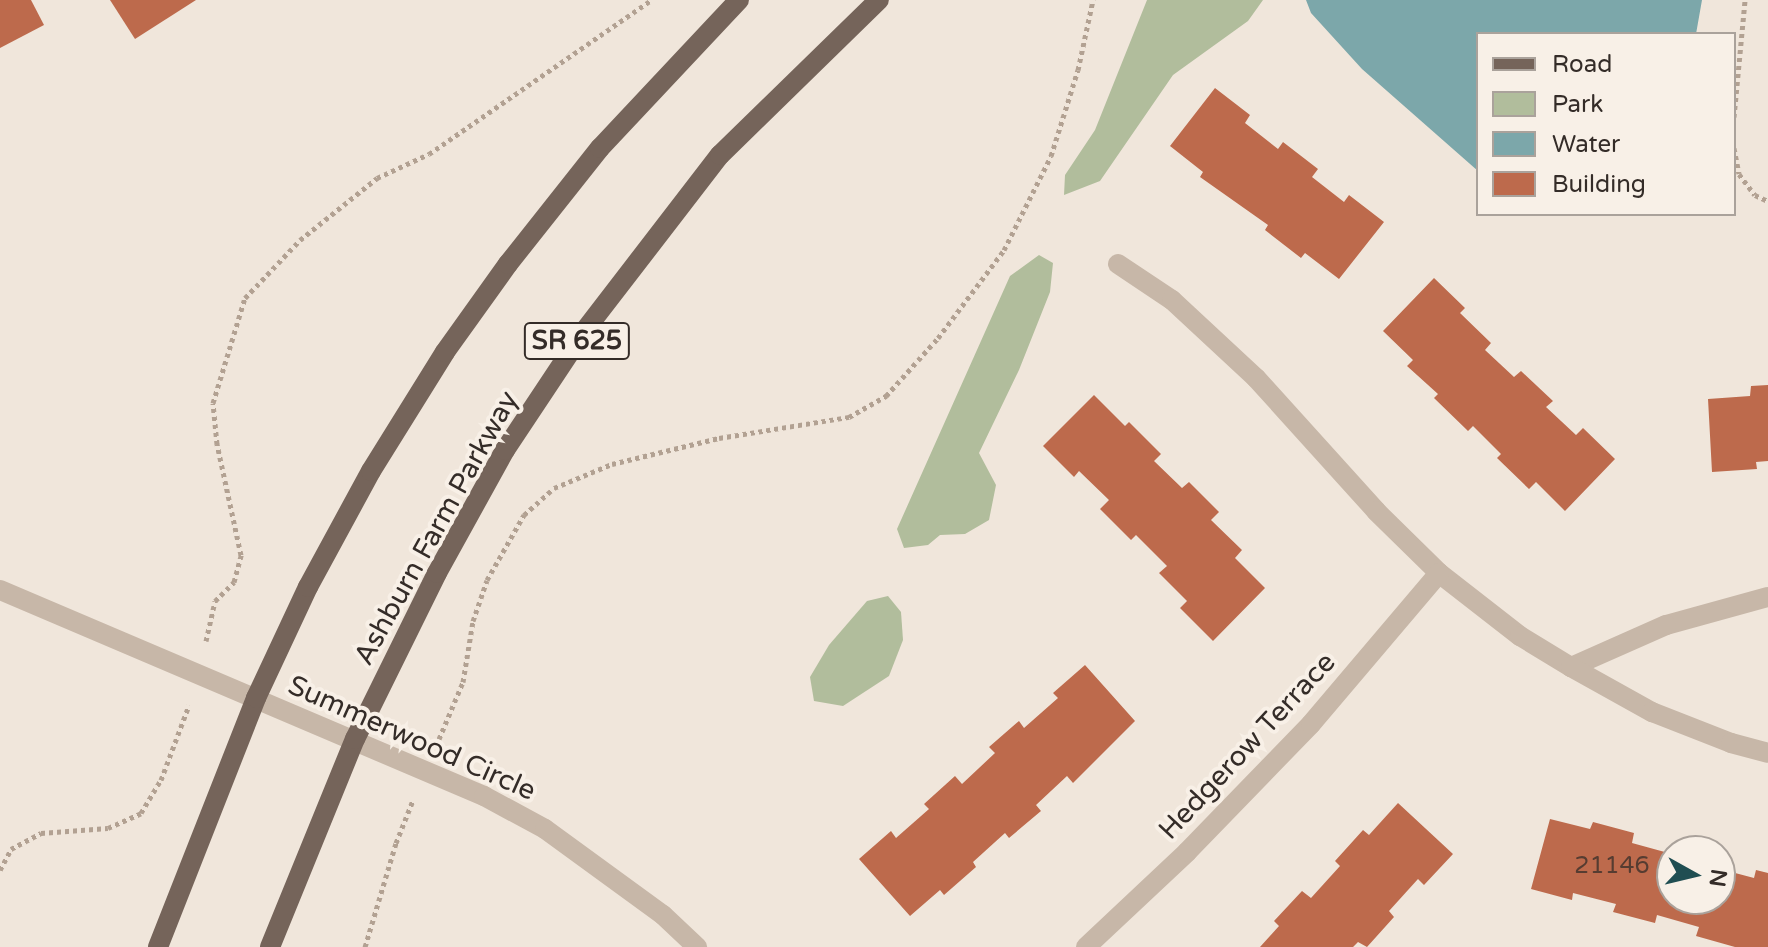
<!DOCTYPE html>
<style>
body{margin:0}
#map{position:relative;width:1768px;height:947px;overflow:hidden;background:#f0e6db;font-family:"Varela Round",sans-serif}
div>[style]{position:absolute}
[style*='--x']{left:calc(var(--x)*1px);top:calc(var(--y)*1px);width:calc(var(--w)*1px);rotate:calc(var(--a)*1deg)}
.green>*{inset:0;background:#b1bd9c}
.water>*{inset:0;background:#7ca7aa}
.building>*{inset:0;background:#bd6a4c}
.path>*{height:5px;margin-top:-2.5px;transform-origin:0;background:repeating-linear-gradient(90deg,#b2a192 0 4px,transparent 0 8px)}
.minor>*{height:20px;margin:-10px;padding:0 10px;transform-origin:10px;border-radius:10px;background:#c7b7a8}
.primary>*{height:20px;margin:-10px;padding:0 10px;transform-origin:10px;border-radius:10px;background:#75645a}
span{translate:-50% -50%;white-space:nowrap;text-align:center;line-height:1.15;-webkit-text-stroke:8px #f8f0e7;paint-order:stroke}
.number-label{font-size:24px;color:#563c31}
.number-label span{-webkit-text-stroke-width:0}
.shield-label span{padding:2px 6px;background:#f8f0e7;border:2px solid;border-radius:6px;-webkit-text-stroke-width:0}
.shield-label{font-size:26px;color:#342c28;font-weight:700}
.street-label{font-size:28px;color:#342c28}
.legend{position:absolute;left:1476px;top:32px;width:260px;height:184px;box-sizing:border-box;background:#f8f0e7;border:2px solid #aaa29b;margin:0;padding:10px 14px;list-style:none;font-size:24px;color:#342c28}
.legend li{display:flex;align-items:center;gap:16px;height:40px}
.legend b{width:40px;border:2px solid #aaa29b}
.north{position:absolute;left:1656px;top:835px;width:80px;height:80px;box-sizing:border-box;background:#f8f0e7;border:2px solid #aaa29b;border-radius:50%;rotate:98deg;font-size:22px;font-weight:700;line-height:32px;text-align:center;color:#342c28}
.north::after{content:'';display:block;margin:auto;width:28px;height:36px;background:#204e52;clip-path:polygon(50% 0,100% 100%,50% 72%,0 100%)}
</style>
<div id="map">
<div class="green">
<i style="clip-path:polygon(1147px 0,1263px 0,1248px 21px,1173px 75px,1100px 181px,1064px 195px,1065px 175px,1095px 130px)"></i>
<i style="clip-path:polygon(1039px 255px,1053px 263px,1050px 292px,1019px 370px,979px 453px,996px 485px,989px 520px,965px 534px,940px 535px,928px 545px,904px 548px,897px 529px,1010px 276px)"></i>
<i style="clip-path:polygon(888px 596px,901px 612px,903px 640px,889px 676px,843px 706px,814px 701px,810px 677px,829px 645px,867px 601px)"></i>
</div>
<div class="water">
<i style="clip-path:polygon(1306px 0,1702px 0,1696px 34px,1478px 34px,1478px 171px,1362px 69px,1311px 13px)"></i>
</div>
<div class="building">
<i style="clip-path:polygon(0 0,31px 0,44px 25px,0 48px)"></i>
<i style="clip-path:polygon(110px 0,196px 0,135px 39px)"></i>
<i style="clip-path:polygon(1215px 88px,1250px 115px,1245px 123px,1278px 149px,1283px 142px,1318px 169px,1312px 177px,1344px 202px,1349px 195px,1384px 222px,1339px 279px,1305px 253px,1301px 258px,1265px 230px,1268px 225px,1200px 177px,1203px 172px,1170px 146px)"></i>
<i style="clip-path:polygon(1434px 278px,1465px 308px,1460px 313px,1491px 343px,1485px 350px,1514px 377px,1521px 371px,1553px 401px,1546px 407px,1576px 435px,1583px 428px,1615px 459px,1565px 511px,1536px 482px,1529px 489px,1497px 458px,1501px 454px,1473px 426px,1468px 431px,1434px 398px,1438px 394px,1407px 366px,1413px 360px,1383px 331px)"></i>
<i style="clip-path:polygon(1768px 385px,1768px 461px,1756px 462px,1757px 469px,1712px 472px,1708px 399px,1750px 396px,1751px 386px)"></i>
<i style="clip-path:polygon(1094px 395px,1125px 426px,1129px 422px,1161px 454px,1154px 461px,1182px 488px,1189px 482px,1219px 512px,1211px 520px,1242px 550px,1235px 558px,1265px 588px,1213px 641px,1180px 608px,1187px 601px,1159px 573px,1167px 566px,1136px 535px,1131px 540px,1100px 509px,1109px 500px,1079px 471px,1074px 477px,1043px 446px)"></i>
<i style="clip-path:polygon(1085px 665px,1135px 721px,1073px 783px,1067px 776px,1036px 805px,1041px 811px,1009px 838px,1005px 833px,973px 862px,976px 867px,944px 895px,940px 890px,910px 916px,859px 859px,891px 831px,896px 838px,929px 809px,924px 804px,955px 776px,962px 784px,995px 753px,989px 747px,1019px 721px,1024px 728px,1058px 698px,1053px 693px)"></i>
<i style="clip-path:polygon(1398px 803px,1453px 854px,1424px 885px,1418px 879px,1389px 911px,1394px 917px,1367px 947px,1358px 942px,1353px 947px,1260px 947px,1279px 926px,1274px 921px,1302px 891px,1311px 898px,1340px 866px,1335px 861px,1363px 830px,1369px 835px)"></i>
<i style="clip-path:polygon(1550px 819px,1590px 829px,1593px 822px,1634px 833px,1632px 843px,1672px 854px,1672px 899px,1720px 899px,1720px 869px,1754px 878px,1756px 870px,1768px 873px,1768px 947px,1735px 947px,1696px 936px,1699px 927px,1657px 915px,1655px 923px,1613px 912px,1616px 904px,1573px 893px,1572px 900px,1531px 889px)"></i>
</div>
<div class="path">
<i style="--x:1734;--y:117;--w:118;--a:-84.6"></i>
<i style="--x:1734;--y:148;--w:26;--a:79"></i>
<i style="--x:1739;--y:174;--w:26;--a:53"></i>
<i style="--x:1755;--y:195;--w:14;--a:25"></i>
<i style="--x:206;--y:641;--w:41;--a:-77.3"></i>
<i style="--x:215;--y:601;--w:27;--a:-45"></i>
<i style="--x:234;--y:582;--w:28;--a:-75"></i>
<i style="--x:241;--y:555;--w:114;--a:-102.2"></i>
<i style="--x:217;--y:444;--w:41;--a:-95.6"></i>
<i style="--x:213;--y:403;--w:110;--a:-73.1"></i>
<i style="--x:245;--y:298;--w:80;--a:-46.5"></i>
<i style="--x:300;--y:240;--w:99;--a:-38.8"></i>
<i style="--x:377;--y:178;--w:57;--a:-24.8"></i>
<i style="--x:429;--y:154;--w:270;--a:-34.7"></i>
<i style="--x:439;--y:739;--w:62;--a:-67.2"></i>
<i style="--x:463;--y:682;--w:62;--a:-80.7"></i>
<i style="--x:473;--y:621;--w:43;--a:-71.1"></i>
<i style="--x:487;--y:580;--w:75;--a:-60.4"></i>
<i style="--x:524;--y:515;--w:40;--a:-42"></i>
<i style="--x:554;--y:488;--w:63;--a:-22.5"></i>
<i style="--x:612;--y:464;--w:110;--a:-13.7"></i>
<i style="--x:719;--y:438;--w:132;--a:-9.2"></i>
<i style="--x:849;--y:417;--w:43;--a:-29.6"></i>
<i style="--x:886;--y:396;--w:78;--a:-48.1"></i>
<i style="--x:938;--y:338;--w:110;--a:-53.1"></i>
<i style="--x:1004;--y:250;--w:105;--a:-63.4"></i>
<i style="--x:1051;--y:156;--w:90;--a:-72.6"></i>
<i style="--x:1078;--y:70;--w:72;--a:-77.9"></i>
<i style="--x:0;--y:870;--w:24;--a:-62"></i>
<i style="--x:11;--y:849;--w:34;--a:-28"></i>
<i style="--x:41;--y:833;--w:67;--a:-4.3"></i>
<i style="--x:108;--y:828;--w:36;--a:-24"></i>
<i style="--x:141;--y:813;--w:39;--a:-59"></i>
<i style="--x:161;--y:780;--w:80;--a:-69.5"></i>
<i style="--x:365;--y:947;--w:109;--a:-73.4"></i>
<i style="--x:396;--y:843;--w:46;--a:-68.4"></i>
</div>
<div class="minor">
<i style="--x:1118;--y:264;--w:65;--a:33.7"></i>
<i style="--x:1172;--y:300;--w:115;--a:42.9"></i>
<i style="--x:1256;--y:378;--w:179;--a:47.9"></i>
<i style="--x:1376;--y:511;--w:88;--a:44.5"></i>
<i style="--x:1439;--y:573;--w:103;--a:37.9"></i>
<i style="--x:1520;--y:636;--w:60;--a:31.3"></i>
<i style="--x:0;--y:590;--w:526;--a:23.06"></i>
<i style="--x:484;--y:796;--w:69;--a:28.4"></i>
<i style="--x:545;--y:829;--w:146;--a:36.1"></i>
<i style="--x:663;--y:915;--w:47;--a:43.3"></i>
<i style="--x:1768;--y:597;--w:106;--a:164.6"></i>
<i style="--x:1666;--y:625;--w:104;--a:156.1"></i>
<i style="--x:1571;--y:667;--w:93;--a:29.1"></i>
<i style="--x:1652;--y:712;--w:85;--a:21.4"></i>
<i style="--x:1731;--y:743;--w:38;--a:15"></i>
<i style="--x:1086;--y:947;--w:139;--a:-43.2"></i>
<i style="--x:1187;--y:852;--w:178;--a:-45.9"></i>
<i style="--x:1311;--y:724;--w:198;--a:-49.7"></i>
</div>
<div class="primary">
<i style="--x:158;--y:947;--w:268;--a:-68.5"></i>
<i style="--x:256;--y:698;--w:123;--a:-64.9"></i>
<i style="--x:308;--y:587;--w:132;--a:-61.5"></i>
<i style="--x:371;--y:471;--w:140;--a:-58.1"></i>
<i style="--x:445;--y:352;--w:108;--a:-54.4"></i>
<i style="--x:508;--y:264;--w:148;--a:-51.6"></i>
<i style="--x:600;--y:148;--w:203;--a:-46.8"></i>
<i style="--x:270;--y:947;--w:225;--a:-67.8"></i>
<i style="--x:355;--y:739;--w:185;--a:-63.7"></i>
<i style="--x:437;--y:573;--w:141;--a:-61.1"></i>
<i style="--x:505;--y:450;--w:139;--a:-56.4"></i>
<i style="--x:582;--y:334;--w:226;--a:-52.4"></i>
<i style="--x:720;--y:155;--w:222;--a:-44.3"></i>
</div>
<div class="number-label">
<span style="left:1612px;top:866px">21146</span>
</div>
<div class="shield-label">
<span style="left:577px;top:341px">SR 625</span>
</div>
<div class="street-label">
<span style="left:436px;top:528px;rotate:-61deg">Ashburn Farm Parkway</span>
<span style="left:412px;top:738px;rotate:24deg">Summerwood Circle</span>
<span style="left:1247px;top:746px;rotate:-47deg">Hedgerow Terrace</span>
</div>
<ul class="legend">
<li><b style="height:10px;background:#75645a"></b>Road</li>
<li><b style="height:22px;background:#b1bd9c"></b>Park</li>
<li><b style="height:22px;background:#7ca7aa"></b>Water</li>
<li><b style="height:22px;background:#bd6a4c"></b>Building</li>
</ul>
<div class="north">N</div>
</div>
